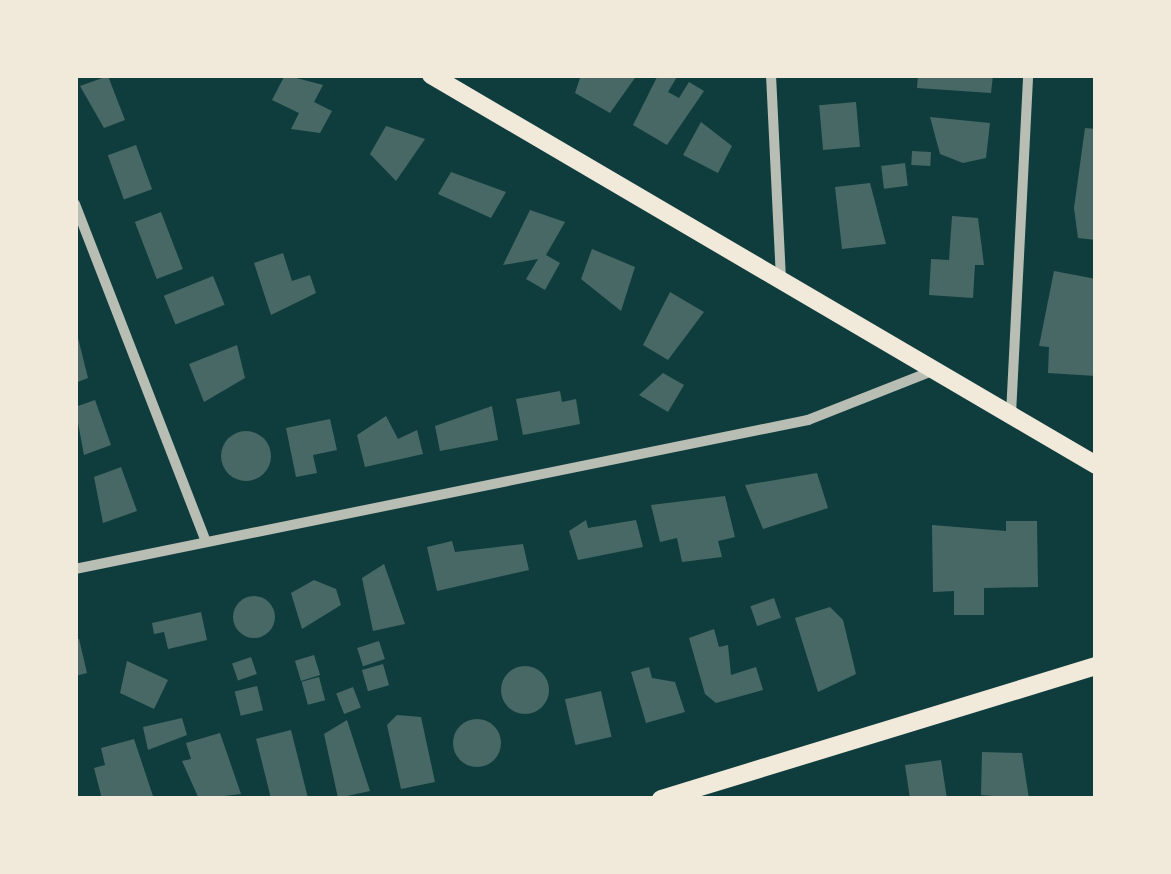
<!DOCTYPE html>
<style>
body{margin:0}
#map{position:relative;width:1171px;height:874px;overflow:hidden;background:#0f3d3e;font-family:Barlow,sans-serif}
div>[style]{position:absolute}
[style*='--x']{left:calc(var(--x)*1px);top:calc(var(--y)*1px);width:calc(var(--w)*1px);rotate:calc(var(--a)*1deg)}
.building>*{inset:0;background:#486865;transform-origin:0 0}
.round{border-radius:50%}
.minor>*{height:10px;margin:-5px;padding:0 5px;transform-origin:5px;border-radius:5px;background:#b8beb3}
.secondary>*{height:18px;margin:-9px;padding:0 9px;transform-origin:9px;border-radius:9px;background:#f1e9da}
span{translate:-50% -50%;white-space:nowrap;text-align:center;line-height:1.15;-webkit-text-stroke:10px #f1e9da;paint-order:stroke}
.frame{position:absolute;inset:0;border:78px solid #f1e9da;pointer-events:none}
</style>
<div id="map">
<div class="building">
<i style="clip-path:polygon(285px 75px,323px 85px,314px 102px,332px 111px,320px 133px,291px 129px,299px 113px,272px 100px)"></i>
<i style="clip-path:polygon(581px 75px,637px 75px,610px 113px,575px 93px)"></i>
<i style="clip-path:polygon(658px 75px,678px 75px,668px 92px,679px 98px,689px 82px,704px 91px,667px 145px,633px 125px)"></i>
<i style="clip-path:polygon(918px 75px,993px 75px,991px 93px,917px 88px)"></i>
<i style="clip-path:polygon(108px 76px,125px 120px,104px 128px,80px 86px)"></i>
<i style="left:856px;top:102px;width:45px;height:37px;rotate:85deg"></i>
<i style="clip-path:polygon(930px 117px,990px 123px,986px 158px,963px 163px,940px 154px)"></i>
<i style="clip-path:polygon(701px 122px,732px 146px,718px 173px,683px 155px)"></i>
<i style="clip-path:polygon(386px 126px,425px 139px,396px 181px,370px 154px)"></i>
<i style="clip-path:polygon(1085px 128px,1096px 129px,1096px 240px,1078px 238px,1074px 208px)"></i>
<i style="left:136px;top:145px;width:47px;height:30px;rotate:70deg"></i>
<i style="left:912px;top:151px;width:19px;height:14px;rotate:3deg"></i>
<i style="left:905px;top:163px;width:23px;height:24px;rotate:83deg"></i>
<i style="clip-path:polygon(451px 172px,506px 192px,491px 218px,438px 194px)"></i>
<i style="clip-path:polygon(870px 183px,886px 244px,842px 249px,835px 187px)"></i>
<i style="clip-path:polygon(530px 210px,565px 222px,546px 255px,560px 263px,545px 290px,526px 279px,538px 259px,503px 265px)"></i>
<i style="left:161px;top:212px;width:61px;height:28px;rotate:69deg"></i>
<i style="clip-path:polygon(952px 216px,978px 218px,984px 265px,975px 265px,973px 298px,929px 295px,931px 259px,949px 260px)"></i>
<i style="clip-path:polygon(592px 249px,635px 267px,621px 311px,581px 279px)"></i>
<i style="clip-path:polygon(283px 253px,292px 281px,310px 275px,316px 293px,271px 315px,254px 263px)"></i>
<i style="clip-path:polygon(1054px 271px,1096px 279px,1096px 376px,1048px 373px,1049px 347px,1039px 346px)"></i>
<i style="left:213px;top:276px;width:31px;height:53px;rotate:68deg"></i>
<i style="clip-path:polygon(670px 292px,704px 312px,668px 360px,643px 345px)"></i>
<i style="clip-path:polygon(78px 338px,88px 378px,75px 383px,75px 339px)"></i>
<i style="clip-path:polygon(237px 345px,245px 378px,204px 402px,189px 364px)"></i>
<i style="clip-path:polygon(663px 373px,684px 385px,668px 412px,639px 395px)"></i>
<i style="clip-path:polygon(560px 391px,562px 402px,576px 399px,580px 424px,523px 435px,516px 399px)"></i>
<i style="clip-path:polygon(95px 400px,111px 445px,84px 455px,75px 407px)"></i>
<i style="clip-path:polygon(492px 406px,498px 440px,440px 451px,435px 426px)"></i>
<i style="clip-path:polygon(386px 416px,398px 439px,417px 430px,423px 454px,365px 467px,357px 435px)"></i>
<i style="clip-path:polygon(330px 419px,337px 450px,313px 455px,317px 473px,296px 477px,286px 428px)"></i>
<i class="round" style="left:221px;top:431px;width:50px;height:50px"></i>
<i style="clip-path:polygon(121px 467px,137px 511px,103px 523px,94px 477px)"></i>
<i style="clip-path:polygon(817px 473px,828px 508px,763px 529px,745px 485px)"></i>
<i style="clip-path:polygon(725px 496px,735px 537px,718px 541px,722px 557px,682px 562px,677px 538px,660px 542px,651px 505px)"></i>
<i style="clip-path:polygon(586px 520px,588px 528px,636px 520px,643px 547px,578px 560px,569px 531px)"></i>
<i style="clip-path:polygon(1006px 521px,1037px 521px,1038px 587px,984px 588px,984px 615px,954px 615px,954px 591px,933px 592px,932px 525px,1006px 531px)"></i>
<i style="clip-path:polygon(452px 541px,455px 552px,523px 544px,529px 570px,437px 591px,427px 547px)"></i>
<i style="clip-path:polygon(384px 564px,405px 624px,373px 631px,362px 578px)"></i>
<i style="clip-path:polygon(314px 580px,336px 589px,341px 605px,302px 629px,291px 593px)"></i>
<i class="round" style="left:233px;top:596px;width:42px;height:42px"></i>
<i style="left:774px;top:598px;width:21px;height:25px;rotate:71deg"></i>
<i style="clip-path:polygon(830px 607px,843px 620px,856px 674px,818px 692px,795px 618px)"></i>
<i style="clip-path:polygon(201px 612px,207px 640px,168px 649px,164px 632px,154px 634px,152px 623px)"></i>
<i style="clip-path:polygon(714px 629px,719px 647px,728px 645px,731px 675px,756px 667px,763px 690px,716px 703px,705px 694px,689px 638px)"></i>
<i style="clip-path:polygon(79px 639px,87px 673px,75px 676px,75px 640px)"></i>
<i style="left:379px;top:641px;width:19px;height:23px;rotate:72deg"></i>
<i style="left:314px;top:655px;width:21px;height:20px;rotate:73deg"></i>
<i style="left:251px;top:657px;width:18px;height:20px;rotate:71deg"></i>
<i style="clip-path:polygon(127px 661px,168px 680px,154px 709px,120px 693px)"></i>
<i style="left:383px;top:664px;width:22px;height:22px;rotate:74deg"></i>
<i class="round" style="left:501px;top:666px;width:48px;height:48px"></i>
<i style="clip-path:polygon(649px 667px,652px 678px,675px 682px,685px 712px,646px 723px,631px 672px)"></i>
<i style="left:319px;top:677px;width:24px;height:18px;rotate:75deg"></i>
<i style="left:257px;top:686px;width:25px;height:23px;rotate:76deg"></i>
<i style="left:353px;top:687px;width:22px;height:18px;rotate:69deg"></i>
<i style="left:601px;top:691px;width:47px;height:37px;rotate:77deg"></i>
<i style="clip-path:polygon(397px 715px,421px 717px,435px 782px,401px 789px,387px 725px)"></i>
<i style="clip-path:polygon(182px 718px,187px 735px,148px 750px,143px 727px)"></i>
<i class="round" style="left:453px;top:719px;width:48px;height:48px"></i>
<i style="clip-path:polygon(347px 720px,370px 791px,338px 798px,324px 734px)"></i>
<i style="left:291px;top:730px;width:68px;height:36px;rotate:76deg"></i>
<i style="clip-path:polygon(220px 733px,241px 794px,199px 799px,182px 761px,191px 759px,186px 743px)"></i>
<i style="clip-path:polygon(134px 739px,154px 799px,102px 799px,94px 768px,105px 765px,101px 748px)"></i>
<i style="clip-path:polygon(982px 752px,1022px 753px,1029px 799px,981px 795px)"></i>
<i style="clip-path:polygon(941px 760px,947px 799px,910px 799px,905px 765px)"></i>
</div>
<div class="minor">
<i style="--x:771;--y:75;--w:205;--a:87.2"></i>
<i style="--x:75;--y:204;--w:362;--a:68.8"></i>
<i style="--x:1011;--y:414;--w:339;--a:-87.1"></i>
<i style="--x:75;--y:569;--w:748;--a:-11.49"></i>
<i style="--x:808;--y:420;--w:136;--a:-21.5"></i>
</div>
<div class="secondary">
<i style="--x:431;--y:75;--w:771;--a:30.39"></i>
<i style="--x:661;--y:799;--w:455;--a:-17"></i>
</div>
<div class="frame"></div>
</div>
